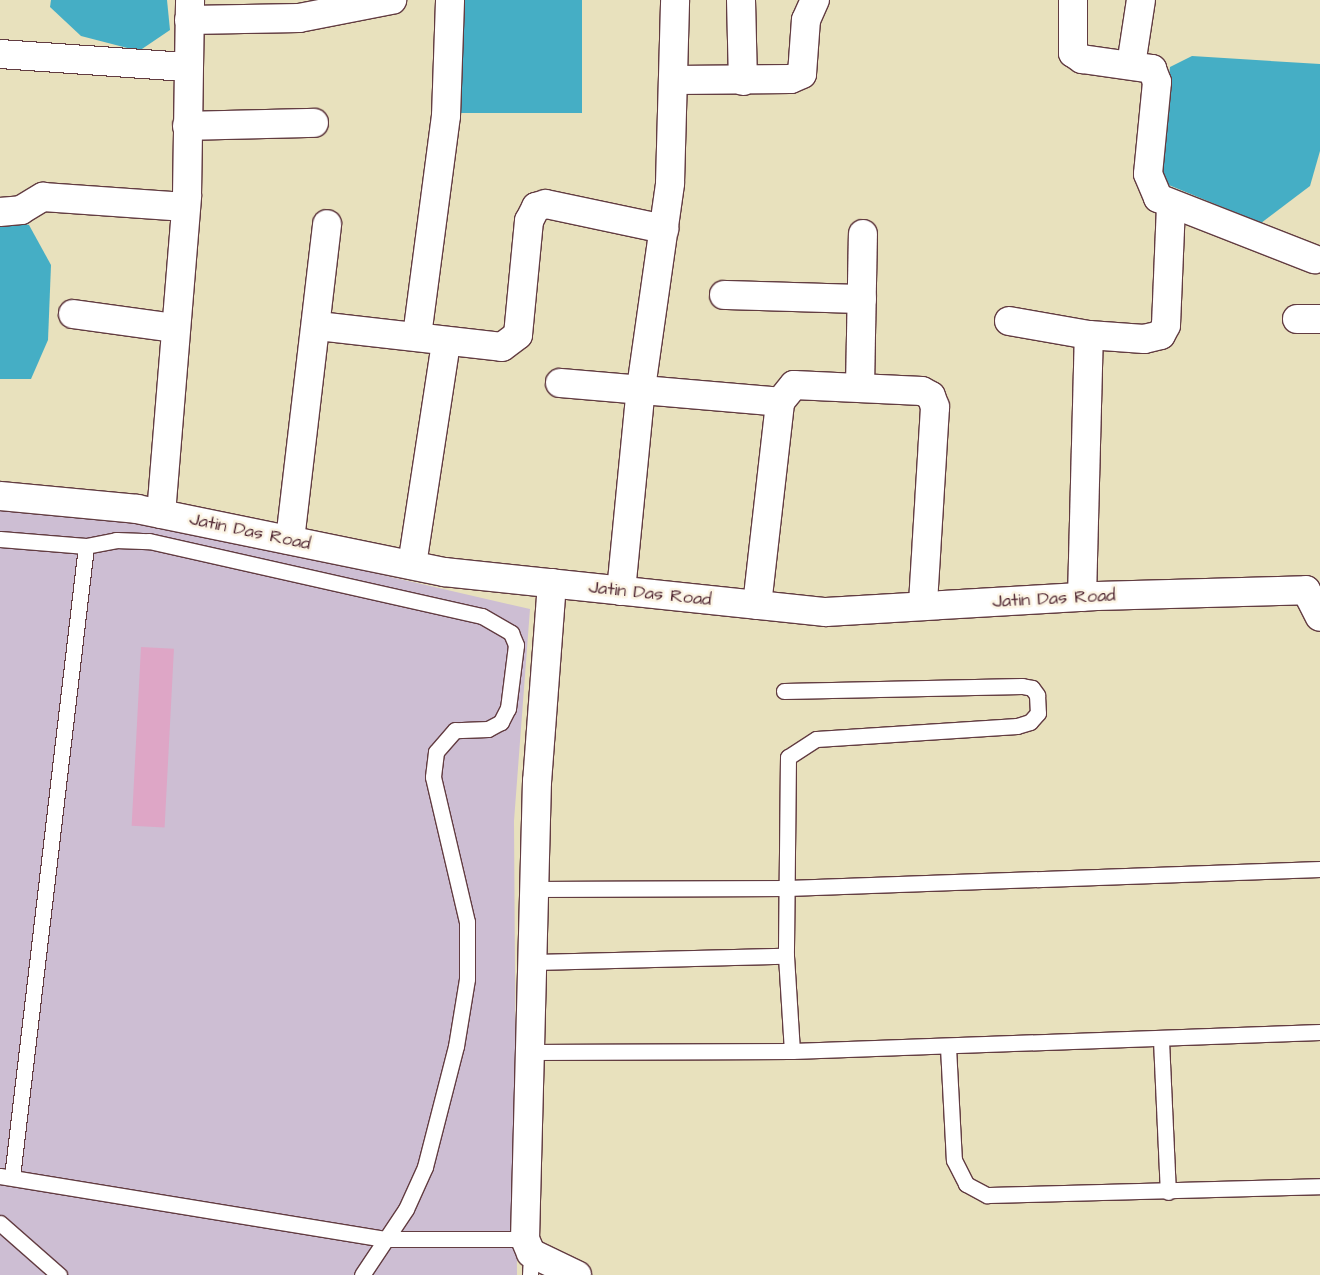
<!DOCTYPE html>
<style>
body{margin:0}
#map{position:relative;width:1320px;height:1275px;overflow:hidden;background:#e8e1bd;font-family:"Architects Daughter",sans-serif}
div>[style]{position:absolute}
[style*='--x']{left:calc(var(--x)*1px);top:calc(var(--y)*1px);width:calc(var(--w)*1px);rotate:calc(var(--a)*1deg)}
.industrial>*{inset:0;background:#cdbed3}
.water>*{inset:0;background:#45aec5;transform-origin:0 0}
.building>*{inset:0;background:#dea6c6;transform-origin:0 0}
.roads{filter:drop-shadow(1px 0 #623c41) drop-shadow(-1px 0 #623c41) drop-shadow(0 1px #623c41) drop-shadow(0 -1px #623c41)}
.service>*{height:15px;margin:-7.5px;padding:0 7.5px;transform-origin:7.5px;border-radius:7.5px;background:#fff}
.minor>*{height:28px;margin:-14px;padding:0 14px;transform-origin:14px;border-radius:14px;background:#fff}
.tertiary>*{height:28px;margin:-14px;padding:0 14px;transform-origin:14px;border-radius:14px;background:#fff}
span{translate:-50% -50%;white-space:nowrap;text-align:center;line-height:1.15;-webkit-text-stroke:5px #fcf5e5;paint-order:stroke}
.street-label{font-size:18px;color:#4a1f2b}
</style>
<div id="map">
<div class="industrial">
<i style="clip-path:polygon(0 509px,166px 525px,530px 609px,514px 821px,517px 1275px,0 1275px)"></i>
</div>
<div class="water">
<i style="clip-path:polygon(51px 0,167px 0,170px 30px,139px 51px,81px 36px,50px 7px)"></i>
<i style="left:460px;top:0;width:122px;height:113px"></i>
<i style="clip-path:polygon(1192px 56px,1320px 64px,1320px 151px,1310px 186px,1261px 223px,1159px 181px,1170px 67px)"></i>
<i style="clip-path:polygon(0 217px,29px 225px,51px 265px,48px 340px,31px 379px,0 379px)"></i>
</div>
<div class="building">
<i style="left:141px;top:647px;width:33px;height:179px;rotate:3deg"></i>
</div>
<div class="roads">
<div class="service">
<i style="--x:0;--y:539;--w:86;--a:4.7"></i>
<i style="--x:86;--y:546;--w:31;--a:-11"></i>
<i style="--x:116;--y:540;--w:33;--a:2"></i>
<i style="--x:149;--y:541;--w:341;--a:12.7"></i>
<i style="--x:482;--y:616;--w:34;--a:30"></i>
<i style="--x:511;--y:633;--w:13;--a:67"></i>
<i style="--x:516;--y:645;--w:64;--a:97.2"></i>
<i style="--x:508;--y:708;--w:16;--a:117"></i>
<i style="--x:501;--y:722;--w:15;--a:152"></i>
<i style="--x:488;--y:729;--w:33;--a:178"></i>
<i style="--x:455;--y:730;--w:29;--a:131"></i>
<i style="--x:436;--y:752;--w:25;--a:97"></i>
<i style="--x:433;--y:777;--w:149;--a:76.8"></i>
<i style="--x:467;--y:922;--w:57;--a:90"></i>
<i style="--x:467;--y:979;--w:68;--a:99.3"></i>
<i style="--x:456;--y:1046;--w:125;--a:104.4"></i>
<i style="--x:425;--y:1167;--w:46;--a:114.3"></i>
<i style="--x:406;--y:1209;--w:79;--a:123.7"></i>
<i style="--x:784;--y:691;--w:238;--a:-1.2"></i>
<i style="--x:1022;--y:686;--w:10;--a:11"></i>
<i style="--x:1032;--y:688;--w:9;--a:54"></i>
<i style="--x:1037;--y:695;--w:18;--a:87"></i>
<i style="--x:1038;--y:713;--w:12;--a:132"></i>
<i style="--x:1030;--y:722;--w:14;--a:163"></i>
<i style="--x:1017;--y:726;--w:201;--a:176.3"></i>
<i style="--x:816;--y:739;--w:33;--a:147"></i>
<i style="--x:788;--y:757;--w:199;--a:90.6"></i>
<i style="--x:786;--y:956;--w:95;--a:86.4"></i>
<i style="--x:534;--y:889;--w:253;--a:-0.2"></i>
<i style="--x:787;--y:888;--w:533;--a:-2.04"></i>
<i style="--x:532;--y:962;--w:254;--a:-1.4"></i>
<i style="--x:1161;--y:1040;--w:152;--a:87.4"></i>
<i style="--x:948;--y:1047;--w:113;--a:87"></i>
<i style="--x:954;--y:1160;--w:27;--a:63"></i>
<i style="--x:966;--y:1184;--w:24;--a:28"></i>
<i style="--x:987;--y:1195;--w:333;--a:-1.5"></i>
<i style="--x:530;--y:1052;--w:262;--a:-0.2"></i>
<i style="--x:792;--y:1051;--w:528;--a:-2.06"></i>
<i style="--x:0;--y:1176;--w:390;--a:9.3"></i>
<i style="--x:385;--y:1239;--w:140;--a:0"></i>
<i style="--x:12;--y:1177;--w:635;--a:-83.31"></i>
<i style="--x:0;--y:1223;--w:79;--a:41.4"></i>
<i style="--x:530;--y:1275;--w:22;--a:-87"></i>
</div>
<div class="minor">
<i style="--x:741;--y:0;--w:81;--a:88.6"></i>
<i style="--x:1073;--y:0;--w:53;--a:90"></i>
<i style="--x:1073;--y:53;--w:11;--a:34"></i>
<i style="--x:1082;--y:59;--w:71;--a:8.1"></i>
<i style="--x:1152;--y:69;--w:14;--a:69"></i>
<i style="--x:1157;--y:82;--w:92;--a:95.6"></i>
<i style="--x:1148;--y:174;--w:26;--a:67"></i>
<i style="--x:1158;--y:198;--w:168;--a:21.4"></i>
<i style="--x:189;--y:20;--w:110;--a:-1"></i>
<i style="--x:299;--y:18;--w:95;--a:-11"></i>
<i style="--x:0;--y:54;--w:187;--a:4"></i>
<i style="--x:1131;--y:65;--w:66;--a:-81.3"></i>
<i style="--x:674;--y:80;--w:117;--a:-0.5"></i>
<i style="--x:791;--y:79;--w:12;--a:-24"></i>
<i style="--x:802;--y:74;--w:54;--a:-85.8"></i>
<i style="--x:806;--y:20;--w:22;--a:-66"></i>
<i style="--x:187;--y:126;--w:127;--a:-1.4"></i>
<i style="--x:0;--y:212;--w:21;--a:-5"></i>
<i style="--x:21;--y:210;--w:26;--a:-31"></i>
<i style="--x:43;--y:197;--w:143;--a:4"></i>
<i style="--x:724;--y:295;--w:138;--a:1.7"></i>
<i style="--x:73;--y:314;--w:102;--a:7.9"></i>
<i style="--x:1297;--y:319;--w:23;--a:0"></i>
<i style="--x:1009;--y:321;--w:81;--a:9.9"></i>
<i style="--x:1089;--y:335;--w:55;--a:4.2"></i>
<i style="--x:1144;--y:339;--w:17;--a:-13"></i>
<i style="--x:1161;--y:335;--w:11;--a:-63"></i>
<i style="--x:1166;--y:325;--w:120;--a:-87.6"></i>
<i style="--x:318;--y:326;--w:185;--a:6.5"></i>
<i style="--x:502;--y:347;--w:20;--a:-37"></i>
<i style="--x:518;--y:335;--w:115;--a:-84.5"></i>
<i style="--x:529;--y:221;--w:16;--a:-63"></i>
<i style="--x:536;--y:207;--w:10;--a:-17"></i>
<i style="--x:546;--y:204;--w:121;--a:12"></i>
<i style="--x:417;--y:336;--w:222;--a:-82.5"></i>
<i style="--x:446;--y:116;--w:116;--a:-88"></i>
<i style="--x:560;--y:383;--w:221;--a:4.9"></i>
<i style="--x:860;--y:387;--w:153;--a:-88.9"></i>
<i style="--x:161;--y:514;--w:320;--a:-85.3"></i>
<i style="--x:187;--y:195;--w:195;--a:-89.1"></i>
<i style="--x:290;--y:540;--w:318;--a:-83.3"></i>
<i style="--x:412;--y:565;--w:225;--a:-81.3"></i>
<i style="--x:552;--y:583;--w:199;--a:94.3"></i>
<i style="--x:537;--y:781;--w:458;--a:91.5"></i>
<i style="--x:525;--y:1239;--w:15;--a:67"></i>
<i style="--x:531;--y:1253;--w:51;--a:25.6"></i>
<i style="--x:621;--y:591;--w:204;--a:-84.4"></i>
<i style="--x:641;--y:388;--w:207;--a:-81.9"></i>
<i style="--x:670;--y:183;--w:183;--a:-88.4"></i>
<i style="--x:1082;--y:597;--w:262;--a:-88.5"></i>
<i style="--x:757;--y:605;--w:204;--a:-83.5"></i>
<i style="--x:780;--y:402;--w:22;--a:-51"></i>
<i style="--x:794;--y:385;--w:128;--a:2.7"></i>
<i style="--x:922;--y:391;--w:10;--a:29"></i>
<i style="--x:931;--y:396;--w:12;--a:70"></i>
<i style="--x:935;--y:407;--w:199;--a:93.5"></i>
</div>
<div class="tertiary">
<i style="--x:0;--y:496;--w:138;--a:5.4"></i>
<i style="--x:137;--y:509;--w:313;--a:11.6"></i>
<i style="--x:444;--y:572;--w:384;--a:6"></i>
<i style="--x:826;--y:612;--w:271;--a:-3.4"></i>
<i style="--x:1097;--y:596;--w:209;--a:-1.6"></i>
<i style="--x:1306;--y:590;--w:30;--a:63"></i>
</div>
</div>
<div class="street-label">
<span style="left:250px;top:532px;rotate:12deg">Jatin Das Road</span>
<span style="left:650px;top:594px;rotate:6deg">Jatin Das Road</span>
<span style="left:1054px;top:599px;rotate:-3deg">Jatin Das Road</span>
</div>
</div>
